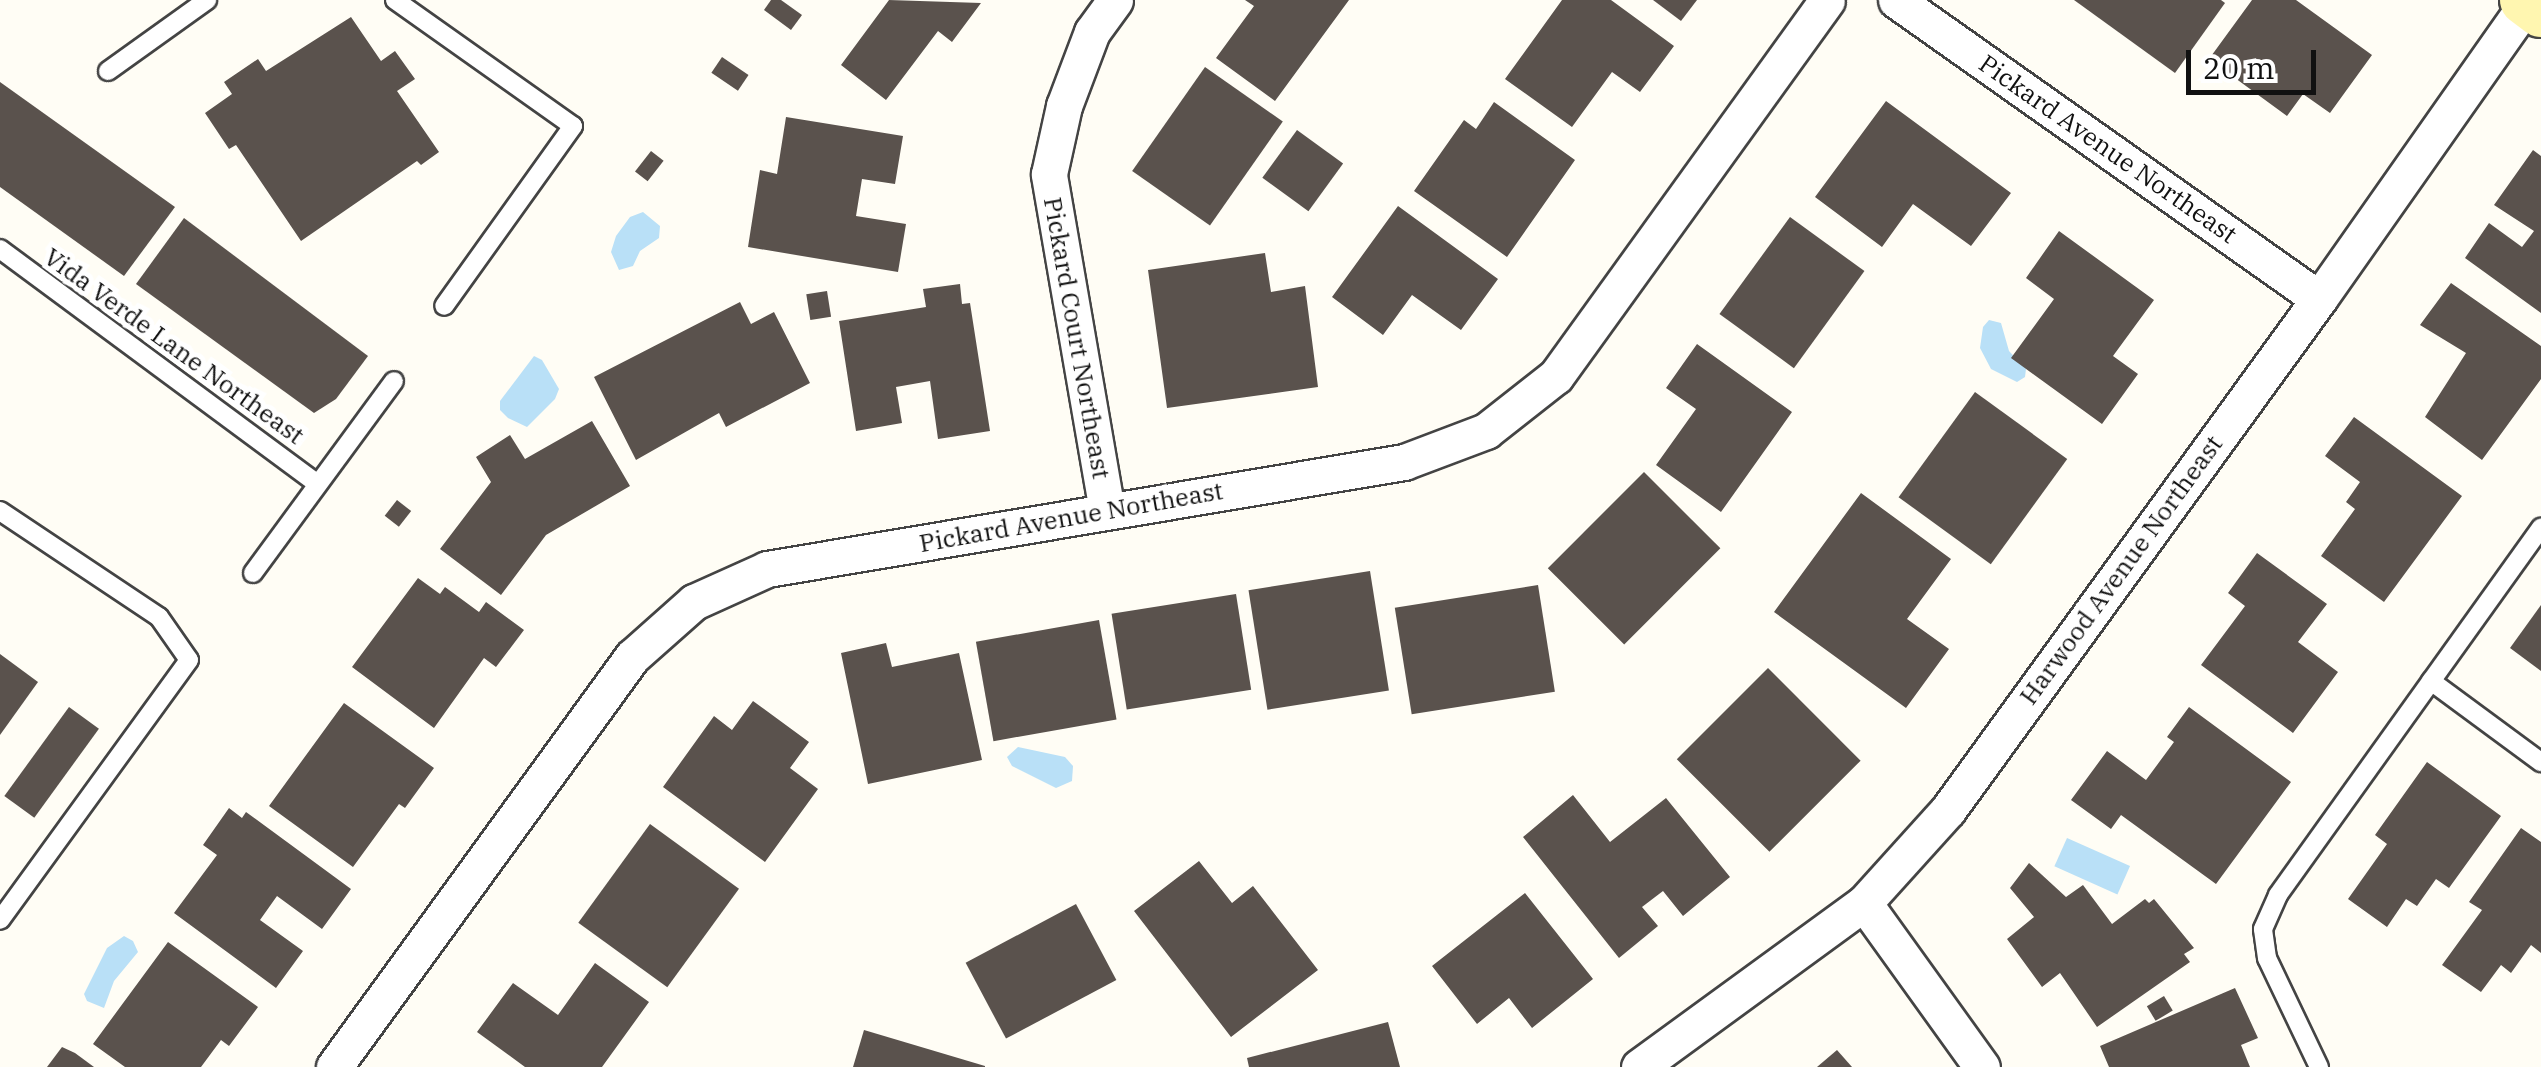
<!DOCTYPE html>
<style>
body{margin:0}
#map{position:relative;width:2541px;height:1067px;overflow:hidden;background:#fffdf5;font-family:"IBM Plex Serif",serif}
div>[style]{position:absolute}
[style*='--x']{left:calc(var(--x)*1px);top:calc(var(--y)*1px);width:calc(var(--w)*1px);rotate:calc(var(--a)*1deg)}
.water>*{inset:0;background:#b9e0f7;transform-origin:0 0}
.building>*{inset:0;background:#5a524d;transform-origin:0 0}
.roads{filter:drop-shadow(2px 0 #444) drop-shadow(-2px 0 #444) drop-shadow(0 2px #444) drop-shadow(0 -2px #444)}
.service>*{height:18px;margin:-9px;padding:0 9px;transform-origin:9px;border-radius:9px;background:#fff}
.minor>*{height:35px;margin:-17.5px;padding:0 17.5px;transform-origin:17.5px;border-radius:17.5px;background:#fff}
.secondary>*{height:50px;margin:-25px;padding:0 25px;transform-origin:25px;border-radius:25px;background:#fff6b0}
span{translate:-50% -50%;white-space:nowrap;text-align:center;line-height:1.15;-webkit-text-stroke:10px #fff;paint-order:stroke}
.street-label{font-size:25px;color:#111}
.scale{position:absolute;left:2186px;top:50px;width:130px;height:45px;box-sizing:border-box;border:5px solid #111;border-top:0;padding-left:12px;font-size:30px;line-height:35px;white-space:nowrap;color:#111;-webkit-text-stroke:8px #fff;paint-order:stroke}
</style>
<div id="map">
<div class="water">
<i style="clip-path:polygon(643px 212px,660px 226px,659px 238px,640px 251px,633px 266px,619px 270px,611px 252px,616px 236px,630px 217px)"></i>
<i style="clip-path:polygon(1989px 320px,2001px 323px,2009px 351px,2026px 369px,2025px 377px,2017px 382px,1991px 369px,1980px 348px,1983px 327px)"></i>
<i style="clip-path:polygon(534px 356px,542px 360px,559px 389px,555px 399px,527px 427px,508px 418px,500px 410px,500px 401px)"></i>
<i style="clip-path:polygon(1018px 747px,1065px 757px,1073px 766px,1072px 781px,1056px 788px,1012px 766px,1007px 757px)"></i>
<i style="left:2067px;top:838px;width:69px;height:31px;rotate:24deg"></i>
<i style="clip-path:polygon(124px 936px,133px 941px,138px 952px,114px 981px,104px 1008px,87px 1001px,84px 994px,107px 948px)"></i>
</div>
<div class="building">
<i style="clip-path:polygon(771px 0,781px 0,802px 15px,791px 30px,764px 10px)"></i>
<i style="clip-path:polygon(889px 0,981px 3px,952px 42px,938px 31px,886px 100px,841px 65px)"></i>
<i style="clip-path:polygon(1245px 0,1349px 0,1275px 101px,1216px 58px,1254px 6px)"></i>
<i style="clip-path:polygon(1562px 0,1611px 0,1674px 46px,1640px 92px,1612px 72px,1572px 127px,1505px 79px)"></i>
<i style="clip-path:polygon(1653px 0,1697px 0,1681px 21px)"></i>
<i style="clip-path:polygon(2074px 0,2221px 0,2225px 3px,2175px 73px)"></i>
<i style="clip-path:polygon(2252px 0,2296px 0,2372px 55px,2330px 113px,2303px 94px,2287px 116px,2209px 59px)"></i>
<i style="clip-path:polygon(351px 17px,381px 61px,395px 51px,415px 79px,397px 91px,439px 152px,421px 165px,417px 161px,301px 241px,236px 145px,229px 149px,205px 113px,232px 94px,224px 82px,258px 59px,266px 71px)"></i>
<i style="left:722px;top:57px;width:32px;height:19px;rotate:34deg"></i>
<i style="left:1205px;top:67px;width:95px;height:127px;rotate:35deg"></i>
<i style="clip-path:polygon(0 82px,175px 207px,124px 276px,0 187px)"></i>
<i style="clip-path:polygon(1886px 101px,2011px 193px,1971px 246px,1913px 204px,1882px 247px,1815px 197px)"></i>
<i style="clip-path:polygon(1494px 102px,1575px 160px,1507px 257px,1414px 191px,1464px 120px,1476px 129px)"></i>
<i style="clip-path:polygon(786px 117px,903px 136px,895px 184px,862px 179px,856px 216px,906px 224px,898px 272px,748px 247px,760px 170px,777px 174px)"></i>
<i style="left:1297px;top:130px;width:57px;height:59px;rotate:36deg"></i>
<i style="clip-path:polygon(2533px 150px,2541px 156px,2541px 313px,2465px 258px,2489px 223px,2522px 247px,2534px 231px,2494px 205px)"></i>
<i style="left:651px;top:151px;width:16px;height:26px;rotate:38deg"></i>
<i style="clip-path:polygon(1398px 206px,1498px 279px,1461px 330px,1412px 295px,1383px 335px,1332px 297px)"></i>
<i style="left:1790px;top:217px;width:92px;height:120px;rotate:36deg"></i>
<i style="clip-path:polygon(184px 218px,368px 356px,336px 399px,314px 413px,136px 284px)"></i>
<i style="clip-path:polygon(2059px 231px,2154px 300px,2113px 356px,2138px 374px,2102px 424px,2011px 358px,2054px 299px,2026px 278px)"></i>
<i style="clip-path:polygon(1265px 253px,1271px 292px,1305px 286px,1318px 387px,1167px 408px,1148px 270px)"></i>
<i style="clip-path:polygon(2451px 283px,2541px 346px,2541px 379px,2482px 460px,2425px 417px,2466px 353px,2420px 325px)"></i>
<i style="clip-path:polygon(960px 284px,962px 304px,970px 303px,990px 431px,938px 439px,930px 381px,896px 387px,902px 423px,856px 431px,839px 321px,926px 307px,923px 289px)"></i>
<i style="left:827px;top:291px;width:26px;height:21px;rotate:81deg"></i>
<i style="clip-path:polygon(740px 302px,751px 324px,774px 312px,810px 383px,726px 427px,719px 413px,636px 460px,594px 377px)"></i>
<i style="clip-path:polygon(1697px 344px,1792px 412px,1721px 512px,1656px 465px,1696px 409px,1666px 388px)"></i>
<i style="left:1975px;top:392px;width:114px;height:130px;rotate:36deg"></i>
<i style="clip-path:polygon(2354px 417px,2462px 496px,2384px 602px,2321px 556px,2355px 509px,2346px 502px,2360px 482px,2325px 456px)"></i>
<i style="clip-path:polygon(592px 421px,630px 486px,546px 535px,501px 595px,440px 549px,491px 482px,476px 457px,510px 435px,525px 459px)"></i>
<i style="left:1644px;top:472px;width:108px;height:136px;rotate:45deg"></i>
<i style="clip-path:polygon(1861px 493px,1951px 559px,1907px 619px,1949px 649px,1906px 708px,1774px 612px)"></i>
<i style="left:397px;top:500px;width:18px;height:20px;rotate:38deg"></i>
<i style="clip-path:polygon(2257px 553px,2327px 604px,2298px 642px,2338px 672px,2293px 733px,2201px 665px,2245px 606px,2228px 593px)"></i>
<i style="left:1370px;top:571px;width:121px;height:123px;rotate:81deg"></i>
<i style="clip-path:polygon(418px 578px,440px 594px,445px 587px,479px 612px,486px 602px,524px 630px,496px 667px,484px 658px,434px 728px,352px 667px)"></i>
<i style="left:1538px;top:585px;width:108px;height:145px;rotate:81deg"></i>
<i style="left:1236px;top:594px;width:97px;height:126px;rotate:81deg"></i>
<i style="clip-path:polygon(2541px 605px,2541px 671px,2510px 648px)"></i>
<i style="left:1099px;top:620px;width:101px;height:125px;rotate:80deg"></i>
<i style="clip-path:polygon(886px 643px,892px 667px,959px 653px,982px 760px,868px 784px,841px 653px)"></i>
<i style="clip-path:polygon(0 654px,38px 682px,0 735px)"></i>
<i style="left:1768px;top:668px;width:131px;height:129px;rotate:45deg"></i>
<i style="clip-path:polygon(753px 701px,809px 742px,790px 768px,818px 789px,765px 862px,663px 787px,714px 716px,732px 730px)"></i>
<i style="clip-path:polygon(344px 703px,434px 768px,405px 808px,399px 804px,353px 867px,269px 806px)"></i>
<i style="left:69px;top:707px;width:37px;height:110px;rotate:36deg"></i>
<i style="clip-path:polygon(2189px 707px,2291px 782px,2216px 884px,2121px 815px,2111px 829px,2071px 800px,2107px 751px,2146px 780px,2174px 742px,2167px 737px)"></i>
<i style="clip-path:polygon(2427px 762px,2501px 816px,2449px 888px,2436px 879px,2417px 906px,2406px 899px,2387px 927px,2348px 899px,2387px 844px,2375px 835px)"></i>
<i style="clip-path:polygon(1573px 795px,1610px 842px,1666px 798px,1730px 877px,1683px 916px,1663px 891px,1642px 907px,1658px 926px,1619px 958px,1523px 837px)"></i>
<i style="clip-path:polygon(229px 808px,242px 818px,246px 812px,351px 889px,322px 929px,277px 896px,260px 920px,303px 951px,276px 988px,174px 913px,217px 855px,203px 845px)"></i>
<i style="left:650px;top:824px;width:110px;height:122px;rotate:36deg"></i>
<i style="clip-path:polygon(2521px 828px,2541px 842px,2541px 953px,2531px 945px,2511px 973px,2501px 965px,2481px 992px,2442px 965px,2482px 910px,2469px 902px)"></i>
<i style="clip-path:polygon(1199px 861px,1232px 903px,1253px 886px,1318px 970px,1231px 1037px,1134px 911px)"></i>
<i style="clip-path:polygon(2029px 863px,2066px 897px,2083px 885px,2112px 924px,2145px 899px,2149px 903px,2154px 899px,2194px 948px,2184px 954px,2190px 962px,2097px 1027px,2060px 973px,2042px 987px,2007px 939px,2034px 917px,2010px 888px)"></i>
<i style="clip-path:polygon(1525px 893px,1593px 979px,1532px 1028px,1509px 998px,1477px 1024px,1432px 966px)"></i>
<i style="left:1076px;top:904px;width:86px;height:125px;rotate:62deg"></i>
<i style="clip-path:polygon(168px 942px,258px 1007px,229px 1046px,221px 1040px,201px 1067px,125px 1067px,93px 1044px)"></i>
<i style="clip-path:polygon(595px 963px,649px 1002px,602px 1067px,525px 1067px,477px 1032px,513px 983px,558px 1015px)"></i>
<i style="clip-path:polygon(2235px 988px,2258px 1038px,2241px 1045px,2250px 1067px,2109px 1067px,2100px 1046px)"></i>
<i style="left:2164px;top:996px;width:17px;height:20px;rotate:59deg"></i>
<i style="clip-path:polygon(1388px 1022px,1400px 1067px,1249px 1067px,1247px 1058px)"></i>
<i style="clip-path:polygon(864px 1030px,985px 1066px,985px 1067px,853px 1067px)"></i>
<i style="clip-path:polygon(62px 1047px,75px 1053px,94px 1067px,47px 1067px)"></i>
<i style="clip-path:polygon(1837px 1050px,1852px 1067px,1817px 1067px)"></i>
</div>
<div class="roads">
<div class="service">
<i style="--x:395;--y:0;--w:218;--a:35.3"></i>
<i style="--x:573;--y:126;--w:221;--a:125.6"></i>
<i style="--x:108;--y:71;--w:122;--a:-35.6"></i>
<i style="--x:0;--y:249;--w:395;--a:36.5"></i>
<i style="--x:0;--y:511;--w:191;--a:33.7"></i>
<i style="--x:159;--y:617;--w:52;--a:55.1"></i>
<i style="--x:189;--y:660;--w:321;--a:126"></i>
<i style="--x:253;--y:573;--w:238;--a:-53.7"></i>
<i style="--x:2431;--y:681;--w:137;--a:36.4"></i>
<i style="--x:2319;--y:1067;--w:121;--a:-115.5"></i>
<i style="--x:2267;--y:958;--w:29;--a:-98"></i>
<i style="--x:2263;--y:929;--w:37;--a:-66"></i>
<i style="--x:2278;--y:895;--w:452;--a:-54.4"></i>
</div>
<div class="minor">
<i style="--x:1896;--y:0;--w:518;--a:35.25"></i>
<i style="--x:1107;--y:511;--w:342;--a:-99.8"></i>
<i style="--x:1049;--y:174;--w:70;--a:-77.6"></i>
<i style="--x:1064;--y:106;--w:79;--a:-69.3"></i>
<i style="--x:1092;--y:32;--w:39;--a:-54"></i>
<i style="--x:1864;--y:903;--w:202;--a:54.3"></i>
<i style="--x:334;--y:1067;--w:507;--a:-53.99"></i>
<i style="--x:632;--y:657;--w:83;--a:-41.6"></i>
<i style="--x:694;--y:602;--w:80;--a:-24.3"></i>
<i style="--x:767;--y:569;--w:646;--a:-9.54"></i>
<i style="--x:1404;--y:462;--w:88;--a:-20.7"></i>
<i style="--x:1486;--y:431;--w:89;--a:-38.2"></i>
<i style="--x:1556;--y:376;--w:463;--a:-54.2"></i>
<i style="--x:1639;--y:1067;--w:278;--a:-36.1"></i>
<i style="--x:1864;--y:903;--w:125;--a:-47.9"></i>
<i style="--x:1948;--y:810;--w:631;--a:-54.02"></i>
<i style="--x:2319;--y:299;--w:365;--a:-54.9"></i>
</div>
<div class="secondary">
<i style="--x:2525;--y:0;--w:20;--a:37"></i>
</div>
</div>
<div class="street-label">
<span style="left:2108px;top:149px;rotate:35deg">Pickard Avenue Northeast</span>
<span style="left:1077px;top:338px;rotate:80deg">Pickard Court Northeast</span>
<span style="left:174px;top:346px;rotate:36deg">Vida Verde Lane Northeast</span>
<span style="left:1071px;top:517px;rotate:-10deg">Pickard Avenue Northeast</span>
<span style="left:2121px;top:570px;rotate:-54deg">Harwood Avenue Northeast</span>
</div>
<div class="scale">20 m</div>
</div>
